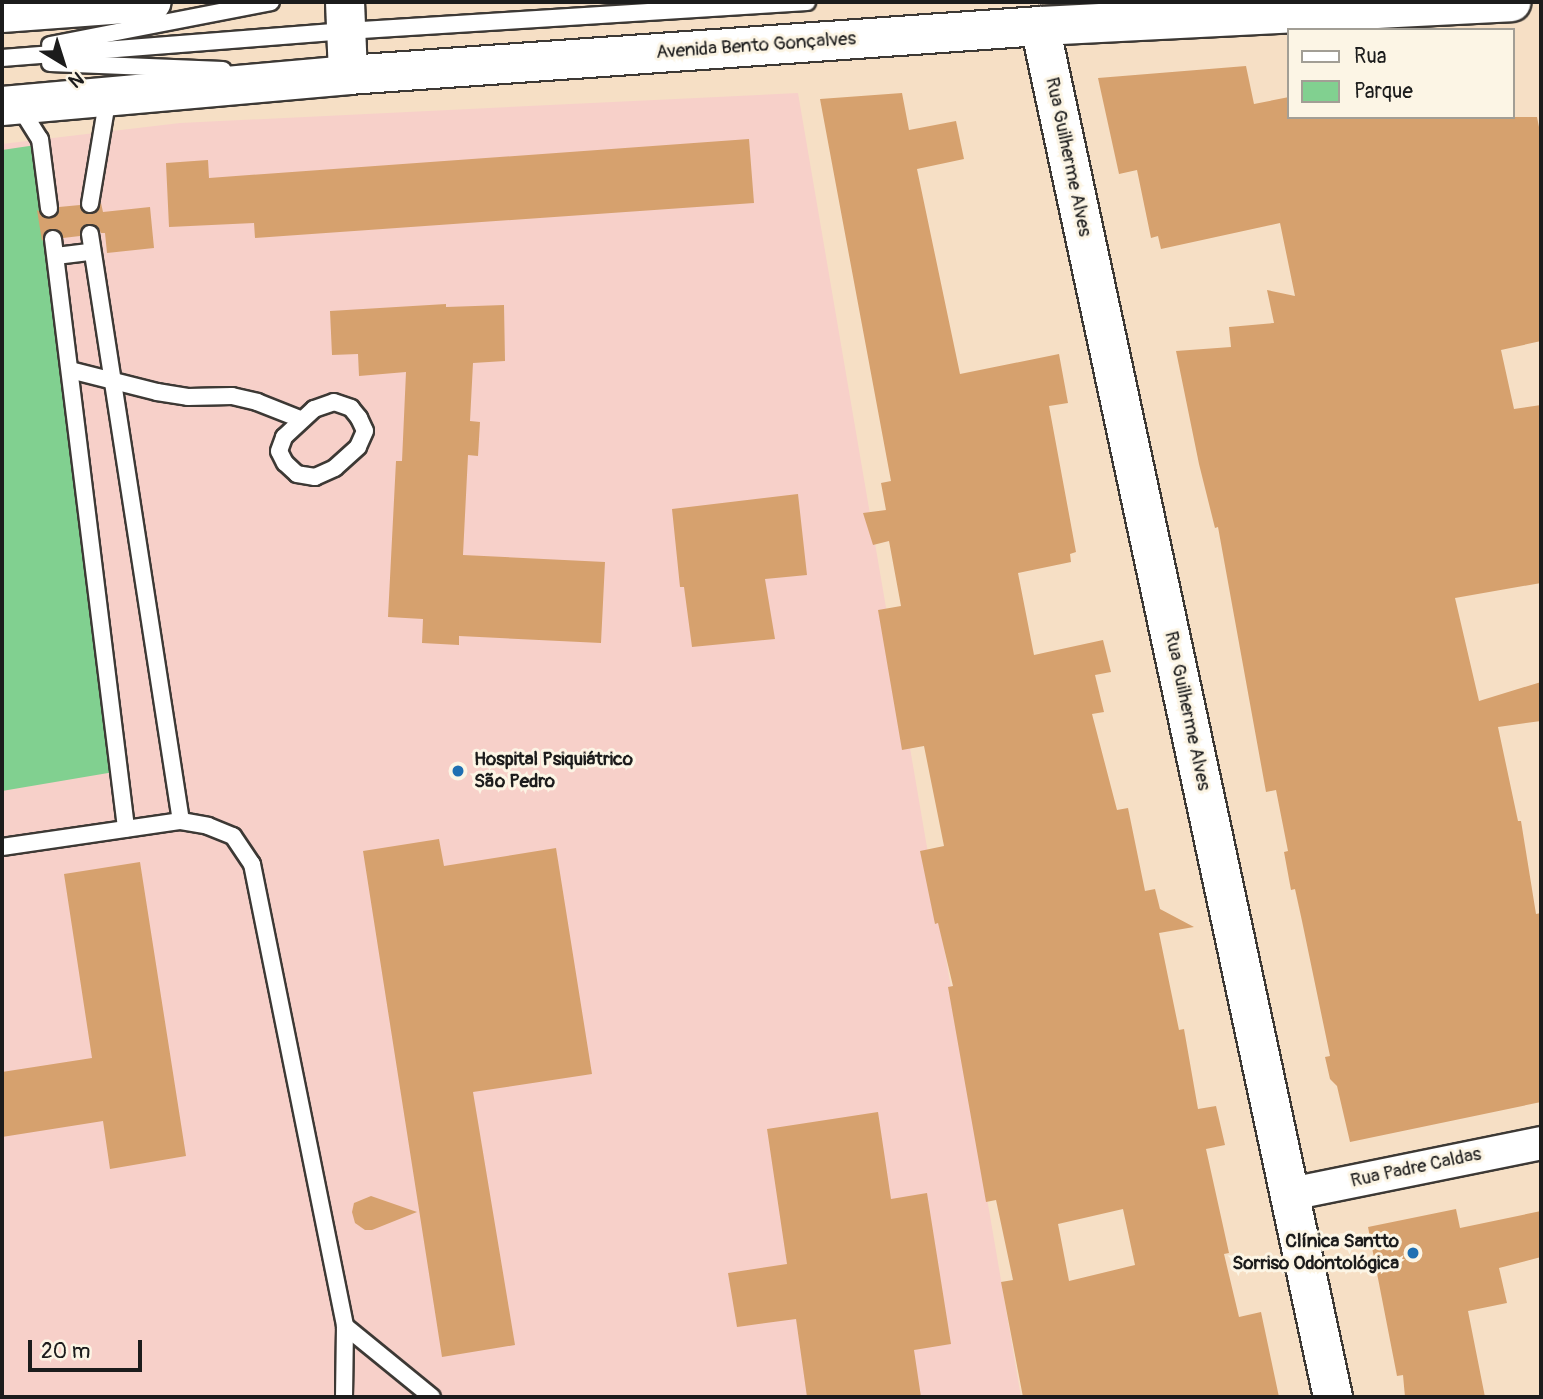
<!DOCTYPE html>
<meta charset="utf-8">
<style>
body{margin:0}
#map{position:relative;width:1543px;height:1399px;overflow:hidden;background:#f6dfc5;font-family:Pangolin,sans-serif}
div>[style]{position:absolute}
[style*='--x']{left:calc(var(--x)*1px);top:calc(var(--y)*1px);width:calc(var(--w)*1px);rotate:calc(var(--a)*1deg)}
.built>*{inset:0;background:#f7d0c9}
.green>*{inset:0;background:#81d090}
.building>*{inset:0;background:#d6a16e}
.roads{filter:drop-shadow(2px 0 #3d3935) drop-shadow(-2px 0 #3d3935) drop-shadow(0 2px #3d3935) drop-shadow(0 -2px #3d3935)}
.lane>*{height:16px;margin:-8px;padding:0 8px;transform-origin:8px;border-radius:8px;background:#fff}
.street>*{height:32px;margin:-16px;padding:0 16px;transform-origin:16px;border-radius:16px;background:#fff}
.secondary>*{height:38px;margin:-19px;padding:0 19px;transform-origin:19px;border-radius:19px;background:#fff}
.primary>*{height:38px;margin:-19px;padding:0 19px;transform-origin:19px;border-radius:19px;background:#fff}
.dots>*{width:19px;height:19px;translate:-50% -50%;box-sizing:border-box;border:4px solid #fcf5e5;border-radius:50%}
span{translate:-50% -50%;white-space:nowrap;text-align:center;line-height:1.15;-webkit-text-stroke:6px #fcf5e5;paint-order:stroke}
.street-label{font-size:19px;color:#1c1c1c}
.poi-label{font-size:19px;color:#1c1c1c;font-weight:700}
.left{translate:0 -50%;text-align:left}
.right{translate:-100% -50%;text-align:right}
.frame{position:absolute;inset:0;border:4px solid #1c1c1c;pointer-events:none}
.legend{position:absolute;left:1287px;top:28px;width:228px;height:91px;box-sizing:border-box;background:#fcf5e5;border:2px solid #a29e95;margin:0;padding:9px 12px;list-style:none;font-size:21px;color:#1c1c1c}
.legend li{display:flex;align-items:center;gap:14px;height:35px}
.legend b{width:35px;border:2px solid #a29e95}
.north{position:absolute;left:28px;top:28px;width:70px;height:70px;-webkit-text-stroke:5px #fcf5e5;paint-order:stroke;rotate:142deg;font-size:19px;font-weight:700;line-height:28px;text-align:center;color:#1c1c1c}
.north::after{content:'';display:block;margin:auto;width:24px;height:32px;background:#1c1c1c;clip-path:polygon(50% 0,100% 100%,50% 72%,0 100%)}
.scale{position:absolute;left:28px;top:1340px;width:114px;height:32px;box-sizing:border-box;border:4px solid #1c1c1c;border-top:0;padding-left:9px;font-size:21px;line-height:24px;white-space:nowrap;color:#1c1c1c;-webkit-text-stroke:5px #fcf5e5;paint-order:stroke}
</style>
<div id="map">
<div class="built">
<i style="clip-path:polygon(798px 93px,1021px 1397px,2px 1397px,2px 144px,180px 123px)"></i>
</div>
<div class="green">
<i style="clip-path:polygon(36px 145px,114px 772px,2px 791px,2px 150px)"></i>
</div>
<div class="building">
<i style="clip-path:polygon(1246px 66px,1254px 104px,1289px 97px,1289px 117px,1537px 117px,1541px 137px,1541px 341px,1501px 350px,1514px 409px,1541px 405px,1541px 583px,1455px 598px,1479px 701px,1541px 682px,1541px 721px,1498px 727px,1518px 821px,1521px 821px,1536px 914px,1541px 913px,1541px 1102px,1350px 1142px,1337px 1086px,1330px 1079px,1325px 1057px,1330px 1056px,1302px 921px,1295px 889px,1291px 890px,1284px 852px,1288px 851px,1276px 790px,1266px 792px,1218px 527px,1215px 528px,1199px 464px,1176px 351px,1231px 347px,1229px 327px,1274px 323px,1267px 290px,1295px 296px,1280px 223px,1161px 249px,1158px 236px,1151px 238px,1137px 170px,1119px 174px,1098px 78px)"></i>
<i style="clip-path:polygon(evenodd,902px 93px,909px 130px,956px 121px,964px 159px,917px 169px,960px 374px,1059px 354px,1068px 403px,1049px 406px,1076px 552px,1070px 554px,1071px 562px,1018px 573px,1034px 655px,1103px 640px,1111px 672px,1095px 675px,1104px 712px,1092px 714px,1117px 810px,1128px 808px,1145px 891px,1155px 889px,1160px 909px,1194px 927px,1159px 933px,1179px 1030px,1184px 1029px,1198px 1109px,1216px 1106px,1225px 1145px,1206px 1149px,1229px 1253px,1224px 1254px,1239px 1317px,1261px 1312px,1279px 1397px,1023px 1397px,1001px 1282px,1013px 1280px,996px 1200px,986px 1202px,948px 987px,953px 986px,938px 923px,935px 924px,920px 851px,944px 846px,924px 746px,902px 750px,878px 610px,901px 606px,889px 541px,873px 545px,863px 513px,886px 510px,881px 483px,891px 481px,820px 99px,902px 93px,1123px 1209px,1135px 1265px,1069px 1281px,1058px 1224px,1123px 1209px)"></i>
<i style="clip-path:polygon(749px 139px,754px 203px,255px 238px,254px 223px,169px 227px,166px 163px,208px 160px,209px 178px)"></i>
<i style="clip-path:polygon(101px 203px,103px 212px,150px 207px,154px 248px,107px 253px,105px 233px,101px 233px,98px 227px,89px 224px,83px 226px,80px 236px,63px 238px,58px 230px,51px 229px,42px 241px,37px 210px,50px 218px,56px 216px,59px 207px,80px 205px,84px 212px,93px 214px)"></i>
<i style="clip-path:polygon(446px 304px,446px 307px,504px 305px,505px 361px,473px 363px,470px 421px,480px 422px,478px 456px,468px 455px,463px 555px,605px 562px,601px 643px,459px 636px,459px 645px,422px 643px,423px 619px,388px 617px,396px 461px,402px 461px,406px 372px,359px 376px,358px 354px,332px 355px,330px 311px)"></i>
<i style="clip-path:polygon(798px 494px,807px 575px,765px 579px,775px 639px,692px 647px,684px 587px,680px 587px,672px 509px)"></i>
<i style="clip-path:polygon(439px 839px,444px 866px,556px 848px,592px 1074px,473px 1092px,515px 1345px,442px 1357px,363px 851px)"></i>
<i style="clip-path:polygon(140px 862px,186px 1156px,110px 1169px,103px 1121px,2px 1137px,2px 1072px,92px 1058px,64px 874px)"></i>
<i style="clip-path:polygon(878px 1112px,891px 1199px,927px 1193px,951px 1344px,914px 1350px,921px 1397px,807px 1397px,796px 1319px,737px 1327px,728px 1273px,787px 1264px,767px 1129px)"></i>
<i style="clip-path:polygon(371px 1196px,417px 1212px,372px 1230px,365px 1230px,355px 1223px,352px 1212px,354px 1203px)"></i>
<i style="clip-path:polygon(1456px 1209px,1460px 1228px,1541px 1211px,1541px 1257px,1499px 1268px,1507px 1303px,1468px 1311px,1485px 1397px,1405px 1397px,1403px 1375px,1397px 1376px,1368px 1227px)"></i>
</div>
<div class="roads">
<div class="lane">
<i style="--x:50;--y:45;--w:225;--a:-11"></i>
<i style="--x:2;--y:58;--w:345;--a:-4.5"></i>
<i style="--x:346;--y:31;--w:462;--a:-3.6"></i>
<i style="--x:50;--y:63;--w:173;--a:2.3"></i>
<i style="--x:19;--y:106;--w:39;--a:58"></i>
<i style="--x:40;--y:139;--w:70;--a:82.6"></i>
<i style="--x:90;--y:204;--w:109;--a:-80.5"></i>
<i style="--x:90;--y:234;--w:594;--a:81.19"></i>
<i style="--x:53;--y:239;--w:594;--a:82.93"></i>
<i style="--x:56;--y:256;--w:35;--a:-7"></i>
<i style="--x:70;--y:370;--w:90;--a:14.2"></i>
<i style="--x:157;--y:392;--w:31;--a:9"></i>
<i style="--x:188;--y:397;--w:44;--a:-1.3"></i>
<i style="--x:232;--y:396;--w:26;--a:13"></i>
<i style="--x:257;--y:402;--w:46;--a:21.6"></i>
<i style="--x:334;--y:402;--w:18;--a:19"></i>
<i style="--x:351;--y:408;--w:13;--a:51"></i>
<i style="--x:359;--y:418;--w:14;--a:65"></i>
<i style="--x:365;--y:431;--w:17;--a:114"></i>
<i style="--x:358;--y:447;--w:31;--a:138"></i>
<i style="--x:335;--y:468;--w:22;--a:156"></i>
<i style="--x:315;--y:477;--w:18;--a:-171"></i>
<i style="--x:297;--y:474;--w:16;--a:-137"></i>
<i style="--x:285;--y:463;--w:13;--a:-117"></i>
<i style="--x:279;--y:451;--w:15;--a:-70"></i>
<i style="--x:284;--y:437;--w:41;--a:-43"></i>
<i style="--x:314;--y:409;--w:21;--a:-19"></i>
<i style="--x:2;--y:847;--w:181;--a:-8.3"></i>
<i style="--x:181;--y:821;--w:27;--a:10"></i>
<i style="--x:208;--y:826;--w:27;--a:22"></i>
<i style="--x:233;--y:836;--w:34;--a:56"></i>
<i style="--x:252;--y:864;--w:471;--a:78.6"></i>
<i style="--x:345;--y:1326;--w:71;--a:90.8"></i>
<i style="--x:345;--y:1326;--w:112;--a:39.2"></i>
</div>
<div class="street">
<i style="--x:1291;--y:1194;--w:255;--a:-11.5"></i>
</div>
<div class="secondary">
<i style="--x:345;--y:2;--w:73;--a:87.6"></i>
<i style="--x:1040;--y:26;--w:1402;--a:77.94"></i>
</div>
<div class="primary">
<i style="--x:2;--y:13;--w:150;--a:-4.2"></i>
<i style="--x:2;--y:106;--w:347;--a:-5.1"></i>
<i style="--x:348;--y:75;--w:694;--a:-4.05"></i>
<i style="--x:1040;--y:26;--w:472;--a:-2.9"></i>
</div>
</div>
<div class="dots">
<i style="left:458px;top:771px;background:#1f6fb2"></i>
<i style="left:1413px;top:1253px;background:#1f6fb2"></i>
</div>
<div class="street-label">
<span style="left:756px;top:46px;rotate:-4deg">Avenida Bento Gonçalves</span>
<span style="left:1068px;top:157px;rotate:78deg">Rua Guilherme Alves</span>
<span style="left:1187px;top:711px;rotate:78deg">Rua Guilherme Alves</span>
<span style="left:1416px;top:1168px;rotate:-12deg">Rua Padre Caldas</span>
</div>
<div class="poi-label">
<span class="left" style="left:474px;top:771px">Hospital Psiquiátrico<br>São Pedro</span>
<span class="right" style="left:1399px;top:1253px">Clínica Santto<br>Sorriso Odontológica</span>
</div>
<div class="frame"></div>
<ul class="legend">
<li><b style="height:9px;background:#fff"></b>Rua</li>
<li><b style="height:19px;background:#81d090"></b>Parque</li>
</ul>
<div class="north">N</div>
<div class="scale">20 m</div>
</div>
